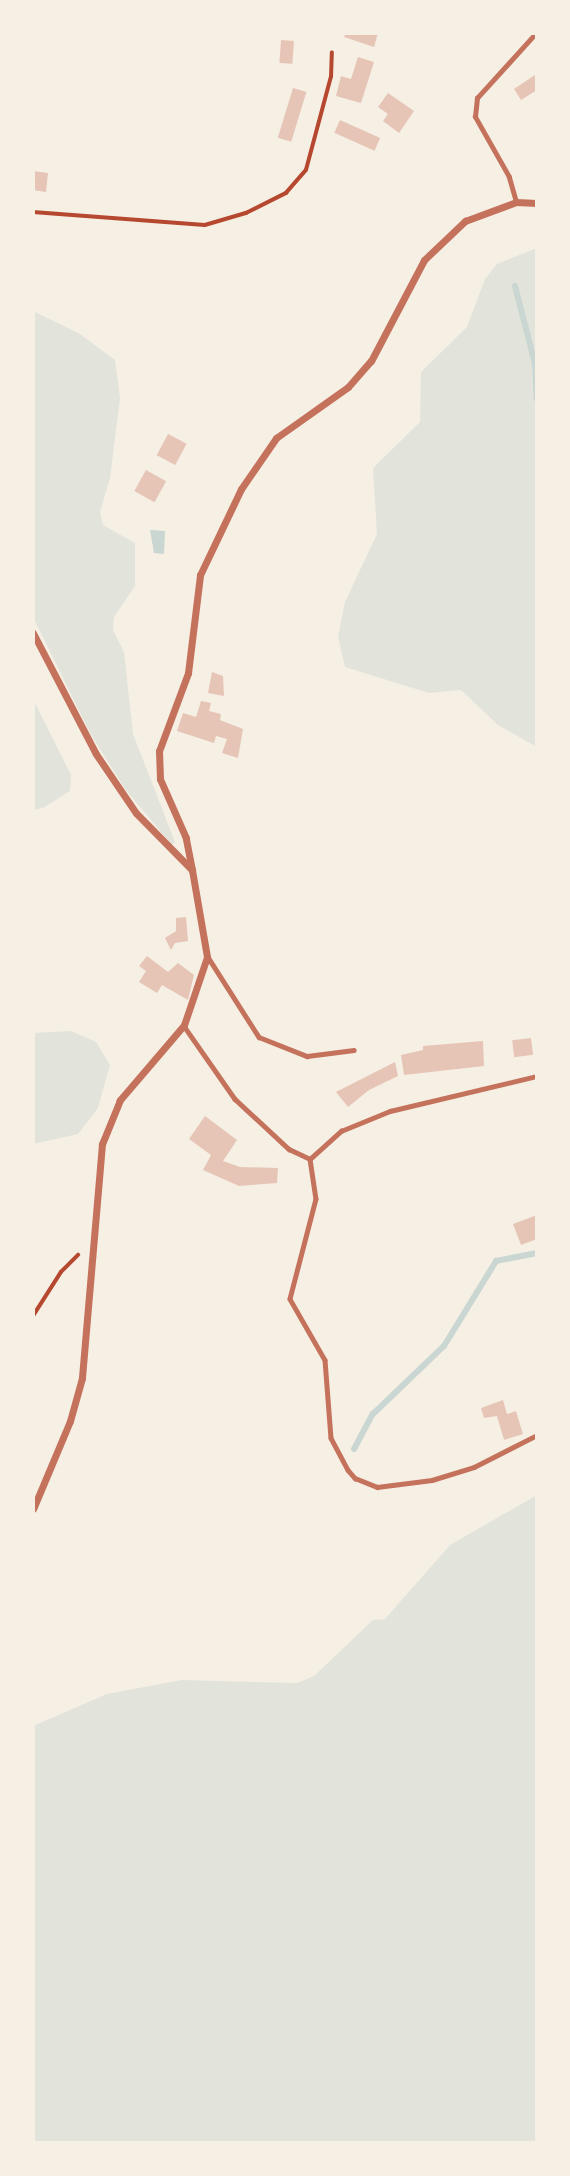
<!DOCTYPE html>
<style>
body{margin:0}
#map{position:relative;width:570px;height:2176px;overflow:hidden;background:#f6efe4;font-family:"Public Sans",sans-serif}
div>[style]{position:absolute}
[style*='--x']{left:calc(var(--x)*1px);top:calc(var(--y)*1px);width:calc(var(--w)*1px);rotate:calc(var(--a)*1deg)}
.green>*{inset:0;background:#e2e4dc}
.water>*{inset:0;background:#c9d6d2}
.stream>*{height:6px;margin:-3px;padding:0 3px;transform-origin:3px;border-radius:3px;background:#c9d6d2}
.building>*{inset:0;background:#e6c5b7;transform-origin:0 0}
.path>*{height:3.5px;margin:-1.75px;padding:0 1.75px;transform-origin:1.75px;border-radius:1.75px;background:#b5482f}
.service>*{height:4.5px;margin:-2.25px;padding:0 2.25px;transform-origin:2.25px;border-radius:2.25px;background:#c5725c}
.minor>*{height:7px;margin:-3.5px;padding:0 3.5px;transform-origin:3.5px;border-radius:3.5px;background:#c5725c}
span{translate:-50% -50%;white-space:nowrap;text-align:center;line-height:1.15;-webkit-text-stroke:5px #f6efe4;paint-order:stroke}
.frame{position:absolute;inset:0;border:35px solid #f6efe4;pointer-events:none}
</style>
<div id="map">
<div class="green">
<i style="clip-path:polygon(537px 248px,537px 747px,498px 725px,461px 690px,429px 693px,345px 667px,338px 637px,345px 602px,377px 534px,373px 468px,420px 422px,421px 372px,467px 327px,485px 279px,497px 264px)"></i>
<i style="clip-path:polygon(33px 311px,80px 334px,115px 360px,120px 398px,110px 478px,100px 512px,103px 525px,135px 543px,135px 586px,114px 617px,113px 630px,124px 652px,133px 734px,175px 842px,172px 845px,125px 789px,90px 733px,33px 617px)"></i>
<i style="clip-path:polygon(33px 699px,71px 775px,70px 791px,43px 808px,33px 810px)"></i>
<i style="clip-path:polygon(71px 1031px,96px 1042px,110px 1065px,98px 1108px,78px 1134px,33px 1144px,33px 1033px)"></i>
<i style="clip-path:polygon(537px 1495px,537px 2143px,33px 2143px,33px 1726px,107px 1694px,182px 1680px,297px 1683px,314px 1676px,373px 1620px,385px 1619px,450px 1545px)"></i>
</div>
<div class="water">
<i style="clip-path:polygon(150px 530px,165px 531px,164px 554px,154px 553px)"></i>
</div>
<div class="stream">
<i style="--x:515;--y:286;--w:81;--a:75.6"></i>
<i style="--x:535;--y:364;--w:35;--a:87"></i>
<i style="--x:354;--y:1449;--w:40;--a:-62"></i>
<i style="--x:373;--y:1414;--w:98;--a:-43.8"></i>
<i style="--x:444;--y:1346;--w:100;--a:-58.5"></i>
<i style="--x:496;--y:1261;--w:42;--a:-11"></i>
</div>
<div class="building">
<i style="clip-path:polygon(346px 33px,378px 33px,374px 47px,344px 37px)"></i>
<i style="left:281px;top:40px;width:13px;height:23px;rotate:4deg"></i>
<i style="clip-path:polygon(358px 57px,374px 62px,361px 103px,336px 96px,341px 76px,351px 79px)"></i>
<i style="clip-path:polygon(535px 75px,537px 90px,521px 100px,514px 89px)"></i>
<i style="left:293px;top:88px;width:14px;height:52px;rotate:17deg"></i>
<i style="clip-path:polygon(388px 93px,414px 111px,399px 133px,383px 121px,388px 114px,378px 107px)"></i>
<i style="left:340px;top:120px;width:44px;height:14px;rotate:24deg"></i>
<i style="clip-path:polygon(33px 171px,48px 173px,46px 192px,33px 190px)"></i>
<i style="left:168px;top:434px;width:21px;height:24px;rotate:28deg"></i>
<i style="left:146px;top:470px;width:23px;height:24px;rotate:29deg"></i>
<i style="clip-path:polygon(212px 672px,223px 676px,224px 696px,208px 693px)"></i>
<i style="clip-path:polygon(201px 701px,211px 703px,209px 711px,221px 714px,220px 720px,243px 729px,238px 758px,222px 753px,227px 739px,216px 736px,214px 743px,177px 731px,183px 713px,196px 717px)"></i>
<i style="clip-path:polygon(186px 917px,188px 941px,175px 943px,171px 950px,165px 938px,176px 931px,176px 918px)"></i>
<i style="clip-path:polygon(147px 956px,168px 972px,178px 963px,194px 975px,188px 1000px,162px 985px,157px 993px,139px 982px,146px 971px,139px 966px)"></i>
<i style="left:531px;top:1038px;width:17px;height:19px;rotate:83deg"></i>
<i style="clip-path:polygon(483px 1041px,484px 1066px,404px 1075px,401px 1055px,423px 1050px,423px 1046px)"></i>
<i style="clip-path:polygon(395px 1062px,398px 1076px,369px 1090px,348px 1107px,336px 1092px)"></i>
<i style="clip-path:polygon(205px 1116px,237px 1140px,223px 1161px,240px 1167px,278px 1168px,277px 1183px,239px 1186px,203px 1170px,211px 1155px,189px 1139px)"></i>
<i style="clip-path:polygon(537px 1215px,537px 1239px,521px 1245px,513px 1224px)"></i>
<i style="clip-path:polygon(503px 1400px,507px 1414px,516px 1411px,523px 1434px,504px 1440px,497px 1416px,484px 1418px,481px 1408px)"></i>
</div>
<div class="path">
<i style="--x:33;--y:212;--w:172;--a:4.3"></i>
<i style="--x:205;--y:225;--w:43;--a:-16.3"></i>
<i style="--x:246;--y:213;--w:45;--a:-26.6"></i>
<i style="--x:286;--y:193;--w:30;--a:-49"></i>
<i style="--x:306;--y:170;--w:96;--a:-75"></i>
<i style="--x:331;--y:77;--w:24;--a:-88"></i>
<i style="--x:33;--y:1316;--w:52;--a:-57.5"></i>
<i style="--x:61;--y:1272;--w:24;--a:-45"></i>
</div>
<div class="service">
<i style="--x:516;--y:202;--w:26;--a:-106"></i>
<i style="--x:509;--y:177;--w:69;--a:-119.5"></i>
<i style="--x:475;--y:117;--w:19;--a:-84"></i>
<i style="--x:477;--y:98;--w:88;--a:-47.8"></i>
<i style="--x:208;--y:957;--w:95;--a:57.5"></i>
<i style="--x:259;--y:1037;--w:52;--a:21.6"></i>
<i style="--x:307;--y:1056;--w:47;--a:-7.3"></i>
<i style="--x:184;--y:1026;--w:89;--a:55.1"></i>
<i style="--x:235;--y:1099;--w:74;--a:42.8"></i>
<i style="--x:289;--y:1149;--w:23;--a:25"></i>
<i style="--x:310;--y:1159;--w:42;--a:-42.1"></i>
<i style="--x:341;--y:1131;--w:53;--a:-22.2"></i>
<i style="--x:390;--y:1111;--w:151;--a:-13.4"></i>
<i style="--x:310;--y:1159;--w:40;--a:81.5"></i>
<i style="--x:316;--y:1199;--w:103;--a:104.6"></i>
<i style="--x:290;--y:1299;--w:70;--a:60.2"></i>
<i style="--x:325;--y:1360;--w:78;--a:85.6"></i>
<i style="--x:331;--y:1438;--w:36;--a:62"></i>
<i style="--x:348;--y:1470;--w:11;--a:49"></i>
<i style="--x:355;--y:1478;--w:24;--a:22"></i>
<i style="--x:377;--y:1487;--w:55;--a:-7.3"></i>
<i style="--x:432;--y:1480;--w:44;--a:-17.2"></i>
<i style="--x:474;--y:1467;--w:71;--a:-26.9"></i>
</div>
<div class="minor">
<i style="--x:33;--y:633;--w:136;--a:62.5"></i>
<i style="--x:96;--y:754;--w:71;--a:55.9"></i>
<i style="--x:136;--y:813;--w:80;--a:45.5"></i>
<i style="--x:192;--y:870;--w:88;--a:80.2"></i>
<i style="--x:207;--y:957;--w:72;--a:108.7"></i>
<i style="--x:184;--y:1025;--w:99;--a:130.5"></i>
<i style="--x:120;--y:1100;--w:48;--a:112.2"></i>
<i style="--x:102;--y:1144;--w:235;--a:94.9"></i>
<i style="--x:82;--y:1378;--w:45;--a:105.6"></i>
<i style="--x:70;--y:1421;--w:95;--a:112.8"></i>
<i style="--x:192;--y:870;--w:33;--a:-101"></i>
<i style="--x:186;--y:838;--w:64;--a:-113.8"></i>
<i style="--x:160;--y:779;--w:28;--a:-92"></i>
<i style="--x:159;--y:751;--w:83;--a:-69.6"></i>
<i style="--x:188;--y:673;--w:99;--a:-83"></i>
<i style="--x:200;--y:575;--w:95;--a:-64.5"></i>
<i style="--x:241;--y:489;--w:62;--a:-55.5"></i>
<i style="--x:276;--y:438;--w:88;--a:-35.3"></i>
<i style="--x:348;--y:387;--w:35;--a:-49"></i>
<i style="--x:371;--y:361;--w:114;--a:-62.3"></i>
<i style="--x:424;--y:260;--w:57;--a:-43.6"></i>
<i style="--x:465;--y:221;--w:54;--a:-20.4"></i>
<i style="--x:516;--y:202;--w:21;--a:3"></i>
</div>
<div class="frame"></div>
</div>
